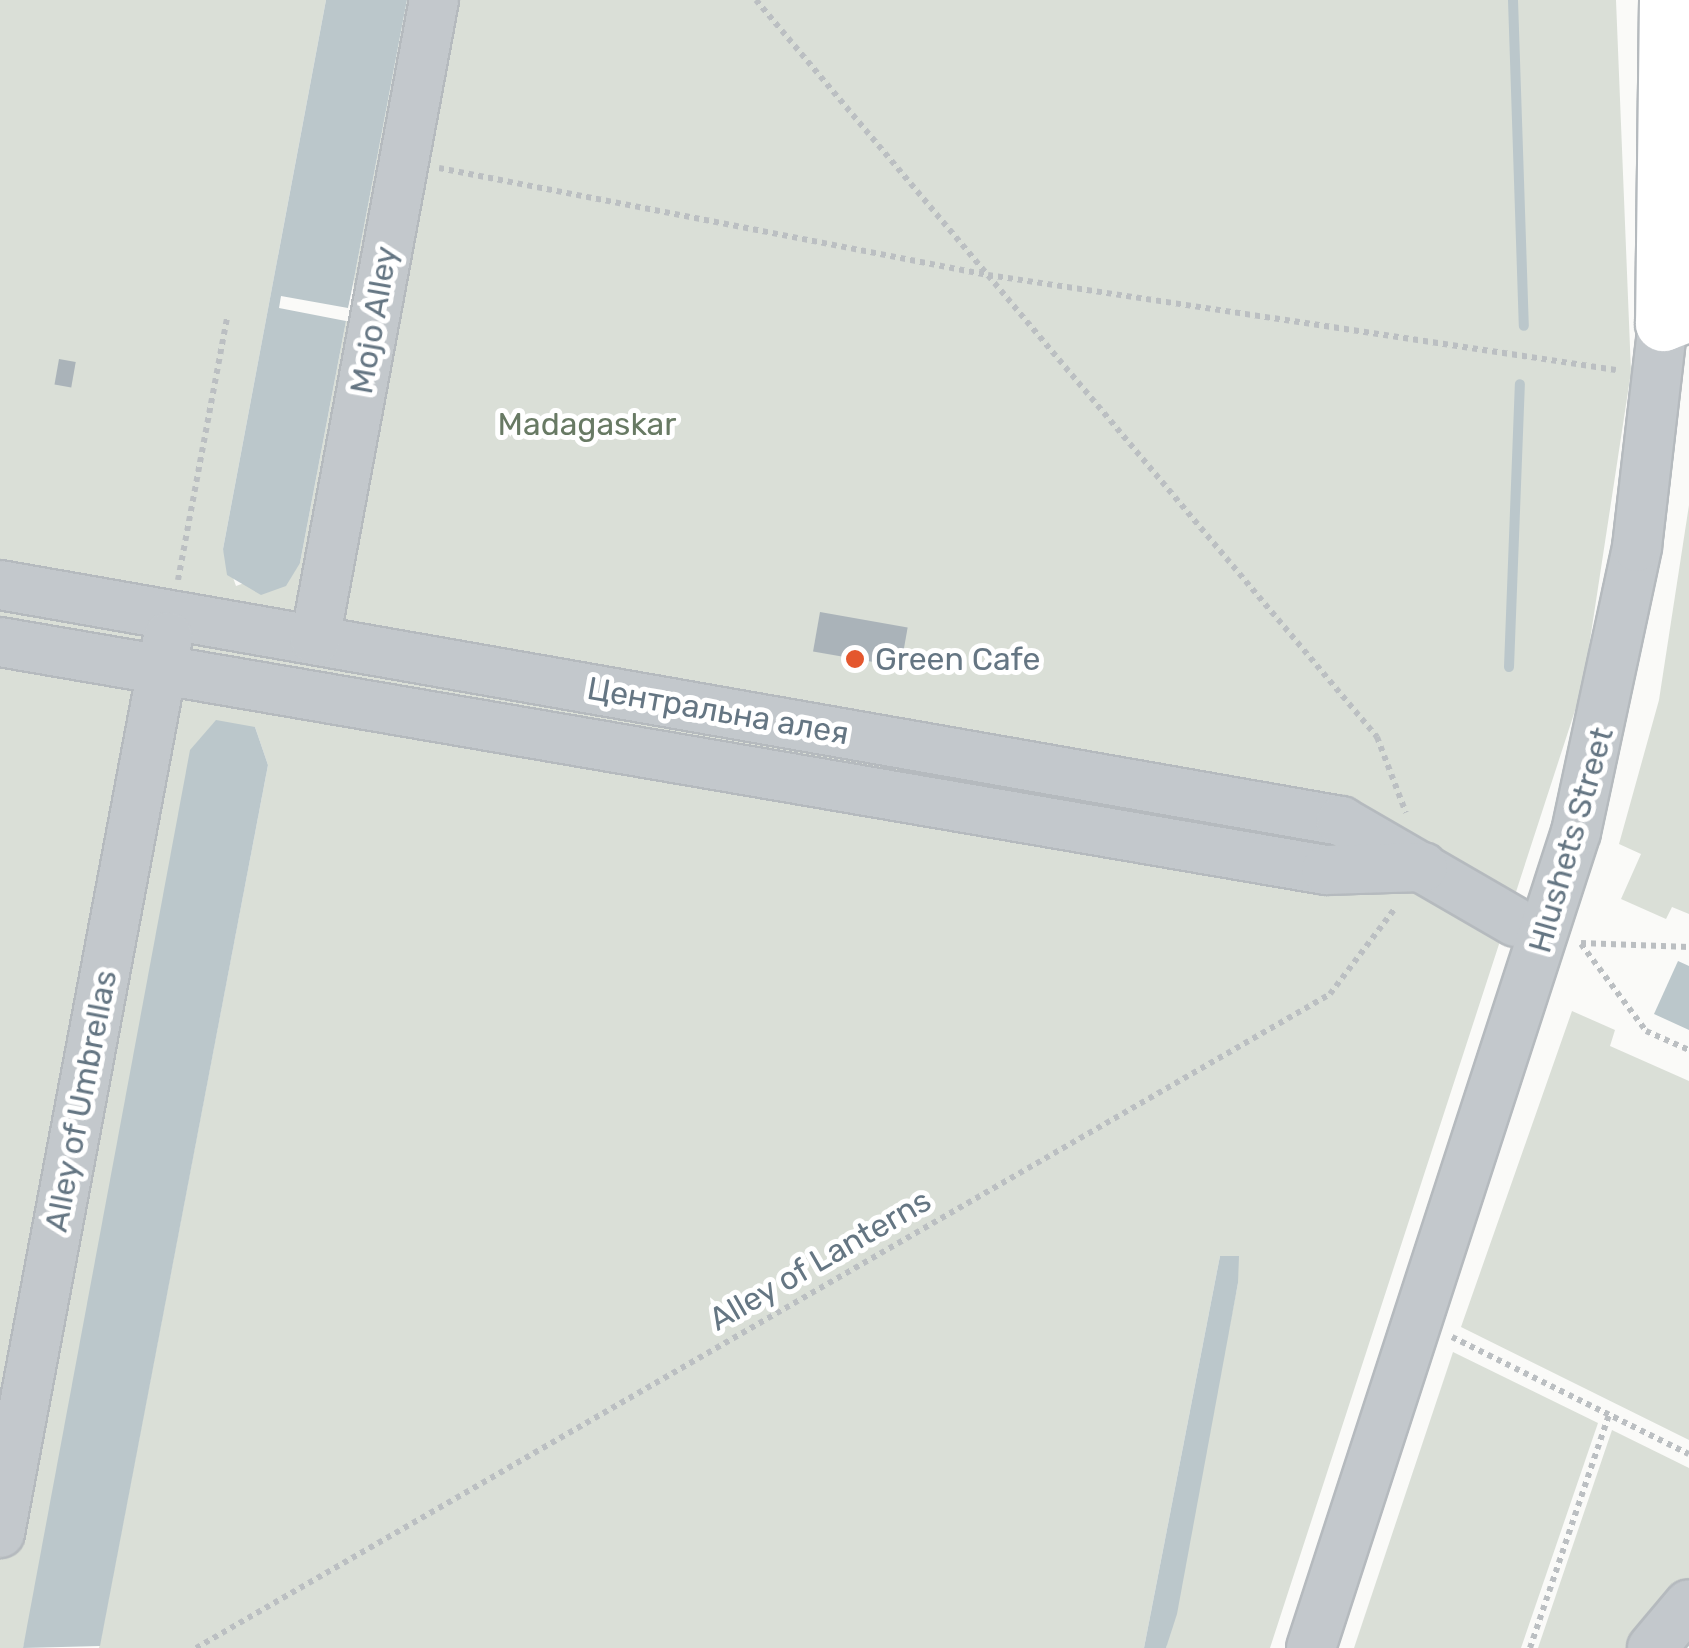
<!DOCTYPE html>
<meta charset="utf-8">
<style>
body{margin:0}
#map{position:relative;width:1689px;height:1648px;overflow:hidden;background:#fafaf8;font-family:Rubik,sans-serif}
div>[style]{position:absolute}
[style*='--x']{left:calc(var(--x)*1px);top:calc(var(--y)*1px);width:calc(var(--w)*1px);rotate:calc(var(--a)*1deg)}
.green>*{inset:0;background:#dadfd7}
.water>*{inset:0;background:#bbc7cb}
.pier>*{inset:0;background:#fafaf8}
.stream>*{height:10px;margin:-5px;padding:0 5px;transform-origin:5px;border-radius:5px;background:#bbc7cb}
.building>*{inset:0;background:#aab3b9;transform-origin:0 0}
.path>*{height:6px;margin-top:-3px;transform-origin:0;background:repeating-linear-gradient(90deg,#bbbfc2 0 5px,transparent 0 10px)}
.roads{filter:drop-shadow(2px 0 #b5babe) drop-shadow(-2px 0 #b5babe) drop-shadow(0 2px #b5babe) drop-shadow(0 -2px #b5babe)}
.minor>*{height:48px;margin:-24px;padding:0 24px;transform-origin:24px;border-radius:24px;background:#c3c8cc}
.major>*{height:55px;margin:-27.5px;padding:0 27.5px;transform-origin:27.5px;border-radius:27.5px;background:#fff}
.dots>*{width:28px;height:28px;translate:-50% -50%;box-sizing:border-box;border:5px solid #fff;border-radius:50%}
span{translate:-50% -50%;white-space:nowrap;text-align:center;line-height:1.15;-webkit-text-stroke:10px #fff;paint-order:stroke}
.street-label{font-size:32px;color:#657683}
.park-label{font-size:32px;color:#687a64}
.poi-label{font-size:32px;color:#657683}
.left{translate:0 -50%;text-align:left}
</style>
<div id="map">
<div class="green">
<i style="clip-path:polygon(0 0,326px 0,223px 549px,236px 586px,300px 563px,407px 0,1616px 0,1631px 372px,1583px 686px,1270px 1648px,1166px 1648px,1238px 1283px,1238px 1257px,1220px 1256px,1144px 1648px,99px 1648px,268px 765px,255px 727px,23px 1648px,0 1648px)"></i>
<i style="clip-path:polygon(1689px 505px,1689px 914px,1672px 907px,1666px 919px,1621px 899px,1641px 854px,1619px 844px,1659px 700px)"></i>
<i style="clip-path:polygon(1572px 1011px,1615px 1030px,1610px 1046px,1689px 1081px,1689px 1440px,1461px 1327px)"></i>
<i style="clip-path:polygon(1453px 1352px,1598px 1423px,1521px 1648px,1354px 1648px)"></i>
<i style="clip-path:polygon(1612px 1430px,1689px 1468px,1689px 1590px,1640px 1648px,1538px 1648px)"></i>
</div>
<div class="water">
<i style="clip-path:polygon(326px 0,407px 0,300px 563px,286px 586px,261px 595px,227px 575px,223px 549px)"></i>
<i style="clip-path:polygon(216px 720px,255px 727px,268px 765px,100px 1646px,23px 1648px,190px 750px)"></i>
<i style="clip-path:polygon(1678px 961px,1689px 966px,1689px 1030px,1654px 1014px)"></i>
<i style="clip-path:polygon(1220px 1256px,1239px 1256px,1238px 1283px,1177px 1614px,1166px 1648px,1144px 1648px)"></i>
</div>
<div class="pier">
<i style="clip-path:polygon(354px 280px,351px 322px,279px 308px,281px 296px,348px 308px)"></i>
</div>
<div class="stream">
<i style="--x:1513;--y:0;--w:326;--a:88.1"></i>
<i style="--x:1509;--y:667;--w:283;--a:-87.8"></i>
</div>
<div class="building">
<i style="left:59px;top:359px;width:17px;height:26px;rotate:10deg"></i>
<i style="left:820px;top:612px;width:89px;height:40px;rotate:10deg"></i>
</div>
<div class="path">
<i style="--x:756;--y:0;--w:964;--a:49.88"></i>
<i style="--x:1377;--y:737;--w:81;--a:69.1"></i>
<i style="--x:439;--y:168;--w:559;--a:11.03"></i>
<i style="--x:988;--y:275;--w:635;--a:8.6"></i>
<i style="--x:178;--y:580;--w:266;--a:-79.4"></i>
<i style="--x:1581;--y:943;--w:108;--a:2.1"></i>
<i style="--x:1581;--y:944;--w:109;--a:53.2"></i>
<i style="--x:1646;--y:1031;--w:47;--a:23.8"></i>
<i style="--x:1452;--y:1337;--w:264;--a:26.3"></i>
<i style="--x:196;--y:1648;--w:1309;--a:-29.97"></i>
<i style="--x:1330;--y:994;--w:109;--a:-52.8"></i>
<i style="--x:1530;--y:1648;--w:247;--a:-71.3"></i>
</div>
<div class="roads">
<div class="minor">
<i style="--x:0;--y:585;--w:1362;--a:9.98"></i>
<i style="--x:1341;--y:821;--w:201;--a:30.1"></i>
<i style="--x:315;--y:640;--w:651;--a:-79.47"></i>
<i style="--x:0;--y:642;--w:1345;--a:9.76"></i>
<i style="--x:1326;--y:870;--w:97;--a:-1.8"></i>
<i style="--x:0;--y:1533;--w:912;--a:-79.38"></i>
<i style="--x:1311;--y:1648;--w:858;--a:-72.01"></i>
<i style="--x:1576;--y:832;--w:291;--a:-77.9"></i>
<i style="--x:1637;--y:547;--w:226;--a:-83.4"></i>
<i style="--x:1652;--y:1648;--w:57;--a:-49.9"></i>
</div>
<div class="major">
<i style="--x:1667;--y:0;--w:323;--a:90.7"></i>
<i style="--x:1663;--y:323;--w:28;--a:-21"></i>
</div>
</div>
<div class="dots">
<i style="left:855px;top:659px;background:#e4572e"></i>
</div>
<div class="street-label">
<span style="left:374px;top:320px;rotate:-80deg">Mojo Alley</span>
<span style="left:718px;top:711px;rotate:10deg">Центральна алея</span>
<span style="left:1571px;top:840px;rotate:-74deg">Hlushets Street</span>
<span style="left:81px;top:1101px;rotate:-79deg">Alley of Umbrellas</span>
<span style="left:820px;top:1260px;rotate:-30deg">Alley of Lanterns</span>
</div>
<div class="park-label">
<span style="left:587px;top:424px">Madagaskar</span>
</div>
<div class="poi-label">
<span class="left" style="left:875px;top:659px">Green Cafe</span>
</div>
</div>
